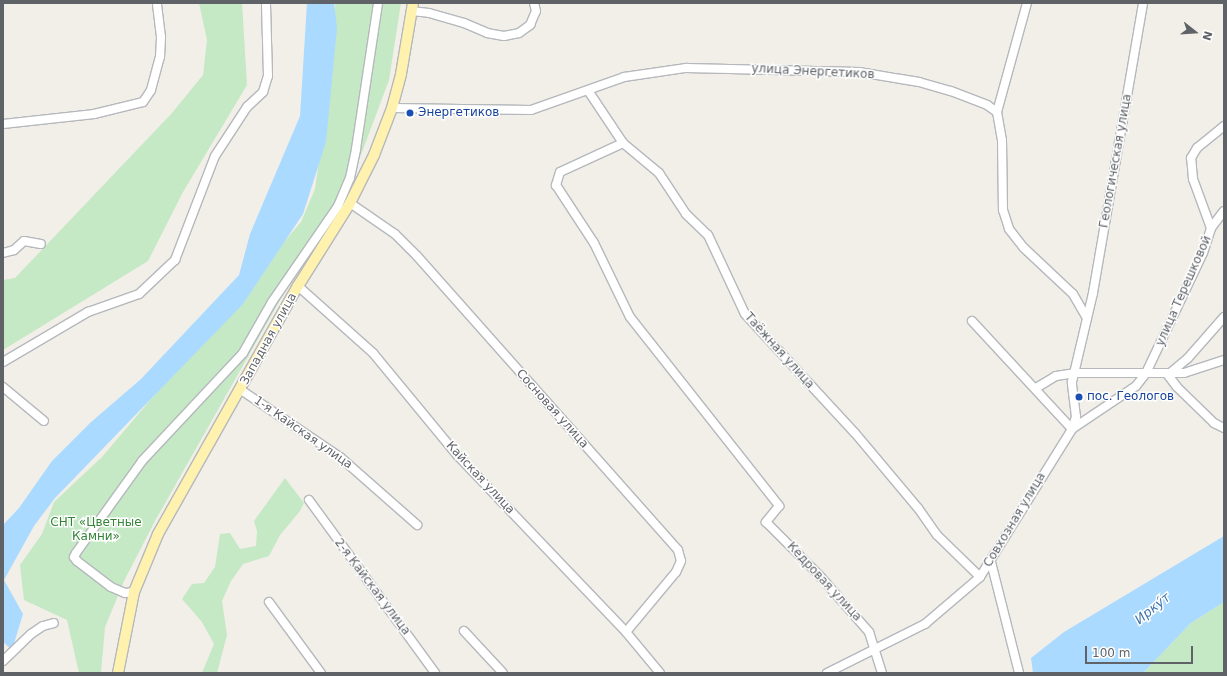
<!DOCTYPE html>
<meta charset="utf-8">
<style>
body{margin:0}
#map{position:relative;width:1227px;height:676px;overflow:hidden;background:#f1efe8;font-family:"DejaVu Sans",sans-serif}
div>[style]{position:absolute}
[style*='--x']{left:calc(var(--x)*1px);top:calc(var(--y)*1px);width:calc(var(--w)*1px);rotate:calc(var(--a)*1deg)}
.green>*{inset:0;background:#c5e8c5}
.water>*{inset:0;background:#aadaff}
.roads{filter:drop-shadow(1px 0 #b5b8bc) drop-shadow(-1px 0 #b5b8bc) drop-shadow(0 1px #b5b8bc) drop-shadow(0 -1px #b5b8bc)}
.minor>*{height:8px;margin:-4px;padding:0 4px;transform-origin:4px;border-radius:4px;background:#fff}
.major>*{height:10px;margin:-5px;padding:0 5px;transform-origin:5px;border-radius:5px;background:#fff2af}
.dots>*{width:11px;height:11px;translate:-50% -50%;box-sizing:border-box;border:2px solid #fff;border-radius:50%}
span{translate:-50% -50%;white-space:nowrap;text-align:center;line-height:1.15;-webkit-text-stroke:3px #fff;paint-order:stroke}
.street-label{font-size:12px;color:#5f6368}
.transit-label{font-size:12px;color:#164399}
.left{translate:0 -50%;text-align:left}
.park-label{font-size:12px;color:#348238}
.water-label{font-size:13px;color:#4174aa;font-style:italic}
.frame{position:absolute;inset:0;border:4px solid #5f6368;pointer-events:none}
.north{position:absolute;left:1175px;top:12px;width:40px;height:40px;-webkit-text-stroke:3px #fff;paint-order:stroke;rotate:107deg;font-size:11px;font-weight:700;line-height:16px;text-align:center;color:#5f6368}
.north::after{content:'';display:block;margin:auto;width:14px;height:18px;background:#5f6368;clip-path:polygon(50% 0,100% 100%,50% 72%,0 100%)}
.scale{position:absolute;left:1085px;top:646px;width:108px;height:18px;box-sizing:border-box;border:2px solid #5f6368;border-top:0;padding-left:5px;font-size:12px;line-height:14px;white-space:nowrap;color:#5f6368;-webkit-text-stroke:3px #fff;paint-order:stroke}
</style>
<div id="map">
<div class="green">
<i style="clip-path:polygon(199px 3px,242px 3px,247px 85px,183px 192px,148px 261px,3px 350px,3px 280px,15px 278px,172px 113px,203px 75px,207px 40px)"></i>
<i style="clip-path:polygon(335px 3px,401px 3px,389px 80px,346px 195px,297px 270px,155px 521px,124px 581px,105px 627px,101px 673px,79px 673px,67px 620px,24px 600px,20px 565px,42px 534px,54px 502px,102px 457px,301px 222px,315px 189px,329px 92px)"></i>
<i style="clip-path:polygon(285px 478px,304px 503px,300px 511px,280px 535px,269px 556px,243px 564px,231px 581px,222px 601px,227px 635px,217px 673px,202px 673px,214px 644px,202px 622px,182px 599px,192px 584px,204px 583px,215px 567px,220px 534px,230px 533px,240px 549px,256px 546px,257px 531px,254px 521px)"></i>
<i style="clip-path:polygon(1224px 602px,1224px 673px,1143px 673px,1191px 623px)"></i>
</div>
<div class="water">
<i style="clip-path:polygon(307px 3px,334px 3px,337px 28px,326px 142px,303px 214px,243px 304px,55px 498px,34px 526px,4px 580px,23px 614px,12px 650px,3px 642px,3px 525px,19px 508px,52px 461px,90px 423px,141px 379px,239px 275px,250px 234px,300px 116px)"></i>
<i style="clip-path:polygon(1224px 536px,1224px 602px,1191px 623px,1143px 673px,1033px 673px,1031px 658px,1064px 632px)"></i>
</div>
<div class="roads">
<div class="minor">
<i style="--x:411;--y:11;--w:18;--a:6"></i>
<i style="--x:429;--y:13;--w:36;--a:16"></i>
<i style="--x:464;--y:23;--w:25;--a:23"></i>
<i style="--x:487;--y:33;--w:17;--a:10"></i>
<i style="--x:504;--y:36;--w:15;--a:-11"></i>
<i style="--x:519;--y:33;--w:14;--a:-36"></i>
<i style="--x:530;--y:25;--w:15;--a:-67"></i>
<i style="--x:536;--y:11;--w:8;--a:-104"></i>
<i style="--x:589;--y:92;--w:61;--a:56.3"></i>
<i style="--x:623;--y:143;--w:47;--a:39.8"></i>
<i style="--x:659;--y:173;--w:49;--a:56.6"></i>
<i style="--x:686;--y:214;--w:30;--a:44"></i>
<i style="--x:708;--y:235;--w:87;--a:64.9"></i>
<i style="--x:745;--y:314;--w:162;--a:47.3"></i>
<i style="--x:855;--y:433;--w:98;--a:50"></i>
<i style="--x:918;--y:508;--w:33;--a:55"></i>
<i style="--x:937;--y:535;--w:60;--a:44.3"></i>
<i style="--x:392;--y:108;--w:139;--a:0.8"></i>
<i style="--x:531;--y:110;--w:99;--a:-19.5"></i>
<i style="--x:624;--y:77;--w:63;--a:-8.3"></i>
<i style="--x:686;--y:68;--w:173;--a:1.3"></i>
<i style="--x:859;--y:72;--w:61;--a:9.5"></i>
<i style="--x:919;--y:82;--w:33;--a:16"></i>
<i style="--x:951;--y:91;--w:39;--a:21"></i>
<i style="--x:987;--y:105;--w:12;--a:35"></i>
<i style="--x:997;--y:112;--w:28;--a:80"></i>
<i style="--x:1002;--y:140;--w:70;--a:89.2"></i>
<i style="--x:1003;--y:210;--w:20;--a:72"></i>
<i style="--x:1009;--y:229;--w:24;--a:52"></i>
<i style="--x:1024;--y:248;--w:67;--a:43.2"></i>
<i style="--x:1073;--y:294;--w:28;--a:60"></i>
<i style="--x:997;--y:112;--w:113;--a:-74.6"></i>
<i style="--x:3;--y:124;--w:92;--a:-6.3"></i>
<i style="--x:94;--y:114;--w:50;--a:-13.8"></i>
<i style="--x:143;--y:102;--w:14;--a:-56"></i>
<i style="--x:151;--y:90;--w:34;--a:-75"></i>
<i style="--x:160;--y:57;--w:20;--a:-87"></i>
<i style="--x:161;--y:37;--w:34;--a:-97"></i>
<i style="--x:623;--y:143;--w:69;--a:155.3"></i>
<i style="--x:560;--y:172;--w:14;--a:107"></i>
<i style="--x:556;--y:185;--w:69;--a:56.8"></i>
<i style="--x:594;--y:243;--w:82;--a:64.1"></i>
<i style="--x:630;--y:317;--w:241;--a:51.7"></i>
<i style="--x:779;--y:506;--w:21;--a:129"></i>
<i style="--x:766;--y:522;--w:75;--a:45"></i>
<i style="--x:819;--y:575;--w:76;--a:48.7"></i>
<i style="--x:869;--y:632;--w:43;--a:72.4"></i>
<i style="--x:350;--y:203;--w:55;--a:34.6"></i>
<i style="--x:395;--y:234;--w:31;--a:45"></i>
<i style="--x:417;--y:256;--w:393;--a:48.4"></i>
<i style="--x:678;--y:550;--w:11;--a:75"></i>
<i style="--x:681;--y:561;--w:12;--a:114"></i>
<i style="--x:676;--y:572;--w:78;--a:129.8"></i>
<i style="--x:1211;--y:228;--w:52;--a:-110.2"></i>
<i style="--x:1193;--y:179;--w:21;--a:-95"></i>
<i style="--x:1191;--y:158;--w:12;--a:-59"></i>
<i style="--x:1197;--y:148;--w:35;--a:-39"></i>
<i style="--x:3;--y:253;--w:11;--a:-15"></i>
<i style="--x:14;--y:250;--w:13;--a:-42"></i>
<i style="--x:24;--y:241;--w:17;--a:10"></i>
<i style="--x:298;--y:286;--w:101;--a:41.8"></i>
<i style="--x:373;--y:353;--w:134;--a:50.5"></i>
<i style="--x:458;--y:456;--w:243;--a:46.3"></i>
<i style="--x:626;--y:632;--w:53;--a:50.3"></i>
<i style="--x:1224;--y:317;--w:55;--a:131.3"></i>
<i style="--x:1188;--y:358;--w:26;--a:140"></i>
<i style="--x:1168;--y:375;--w:15;--a:53"></i>
<i style="--x:1177;--y:387;--w:52;--a:44.2"></i>
<i style="--x:1214;--y:423;--w:11;--a:27"></i>
<i style="--x:972;--y:321;--w:147;--a:47.2"></i>
<i style="--x:3;--y:362;--w:99;--a:-30.5"></i>
<i style="--x:88;--y:312;--w:54;--a:-19.4"></i>
<i style="--x:139;--y:294;--w:50;--a:-43.4"></i>
<i style="--x:175;--y:260;--w:111;--a:-69"></i>
<i style="--x:215;--y:156;--w:59;--a:-56.9"></i>
<i style="--x:247;--y:107;--w:22;--a:-43"></i>
<i style="--x:263;--y:92;--w:17;--a:-73"></i>
<i style="--x:268;--y:76;--w:73;--a:-91.6"></i>
<i style="--x:3;--y:387;--w:53;--a:39.7"></i>
<i style="--x:1036;--y:388;--w:23;--a:-31"></i>
<i style="--x:1056;--y:376;--w:18;--a:-9"></i>
<i style="--x:1074;--y:373;--w:110;--a:0"></i>
<i style="--x:1184;--y:373;--w:42;--a:-18"></i>
<i style="--x:241;--y:390;--w:120;--a:34.1"></i>
<i style="--x:340;--y:457;--w:103;--a:41.4"></i>
<i style="--x:1072;--y:429;--w:13;--a:-72"></i>
<i style="--x:1076;--y:417;--w:35;--a:-97"></i>
<i style="--x:1072;--y:382;--w:91;--a:-76.7"></i>
<i style="--x:1093;--y:293;--w:294;--a:-80.2"></i>
<i style="--x:309;--y:500;--w:214;--a:53.9"></i>
<i style="--x:991;--y:562;--w:114;--a:75.8"></i>
<i style="--x:134;--y:592;--w:9;--a:174"></i>
<i style="--x:125;--y:593;--w:15;--a:-157"></i>
<i style="--x:111;--y:587;--w:43;--a:-142.6"></i>
<i style="--x:77;--y:561;--w:5;--a:-127"></i>
<i style="--x:74;--y:557;--w:4;--a:-63"></i>
<i style="--x:76;--y:553;--w:113;--a:-54.3"></i>
<i style="--x:142;--y:461;--w:148;--a:-46.9"></i>
<i style="--x:243;--y:353;--w:59;--a:-60.4"></i>
<i style="--x:272;--y:302;--w:116;--a:-55.5"></i>
<i style="--x:338;--y:206;--w:30;--a:-67"></i>
<i style="--x:350;--y:178;--w:30;--a:-78"></i>
<i style="--x:356;--y:149;--w:148;--a:-81.4"></i>
<i style="--x:269;--y:602;--w:88;--a:53.8"></i>
<i style="--x:464;--y:631;--w:57;--a:47.1"></i>
<i style="--x:3;--y:661;--w:39;--a:-44"></i>
<i style="--x:31;--y:634;--w:14;--a:-34"></i>
<i style="--x:43;--y:626;--w:11;--a:-15"></i>
<i style="--x:827;--y:673;--w:110;--a:-26.6"></i>
<i style="--x:925;--y:624;--w:72;--a:-40.5"></i>
<i style="--x:980;--y:577;--w:174;--a:-58.1"></i>
<i style="--x:1072;--y:429;--w:77;--a:-33.9"></i>
<i style="--x:1136;--y:386;--w:16;--a:-52"></i>
<i style="--x:1146;--y:373;--w:133;--a:-64.6"></i>
<i style="--x:1203;--y:253;--w:26;--a:-72"></i>
<i style="--x:1211;--y:228;--w:21;--a:-53"></i>
</div>
<div class="major">
<i style="--x:118;--y:673;--w:83;--a:-78.8"></i>
<i style="--x:134;--y:592;--w:63;--a:-67.5"></i>
<i style="--x:158;--y:534;--w:285;--a:-60.6"></i>
<i style="--x:298;--y:286;--w:98;--a:-57.9"></i>
<i style="--x:350;--y:203;--w:54;--a:-63.4"></i>
<i style="--x:374;--y:155;--w:50;--a:-69"></i>
<i style="--x:392;--y:108;--w:35;--a:-75"></i>
<i style="--x:401;--y:74;--w:72;--a:-80.4"></i>
</div>
</div>
<div class="dots">
<i style="left:410px;top:113px;background:#1a4fb4"></i>
<i style="left:1079px;top:397px;background:#1a4fb4"></i>
</div>
<div class="street-label">
<span style="left:813px;top:72px;rotate:3deg">улица Энергетиков</span>
<span style="left:1116px;top:161px;rotate:-80deg">Геологическая улица</span>
<span style="left:1184px;top:291px;rotate:-66deg">улица Терешковой</span>
<span style="left:269px;top:339px;rotate:-61deg">Западная улица</span>
<span style="left:779px;top:351px;rotate:48deg">Таёжная улица</span>
<span style="left:552px;top:409px;rotate:48deg">Сосновая улица</span>
<span style="left:303px;top:433px;rotate:35deg">1-я Кайская улица</span>
<span style="left:480px;top:478px;rotate:47deg">Кайская улица</span>
<span style="left:1015px;top:520px;rotate:-59deg">Совхозная улица</span>
<span style="left:824px;top:582px;rotate:47deg">Кедровая улица</span>
<span style="left:372px;top:587px;rotate:53deg">2-я Кайская улица</span>
</div>
<div class="transit-label">
<span class="left" style="left:418px;top:113px">Энергетиков</span>
<span class="left" style="left:1087px;top:397px">пос. Геологов</span>
</div>
<div class="park-label">
<span style="left:96px;top:530px">СНТ «Цветные<br>Камни»</span>
</div>
<div class="water-label">
<span style="left:1153px;top:609px;rotate:-39deg">Ирку́т</span>
</div>
<div class="frame"></div>
<div class="north">N</div>
<div class="scale">100 m</div>
</div>
